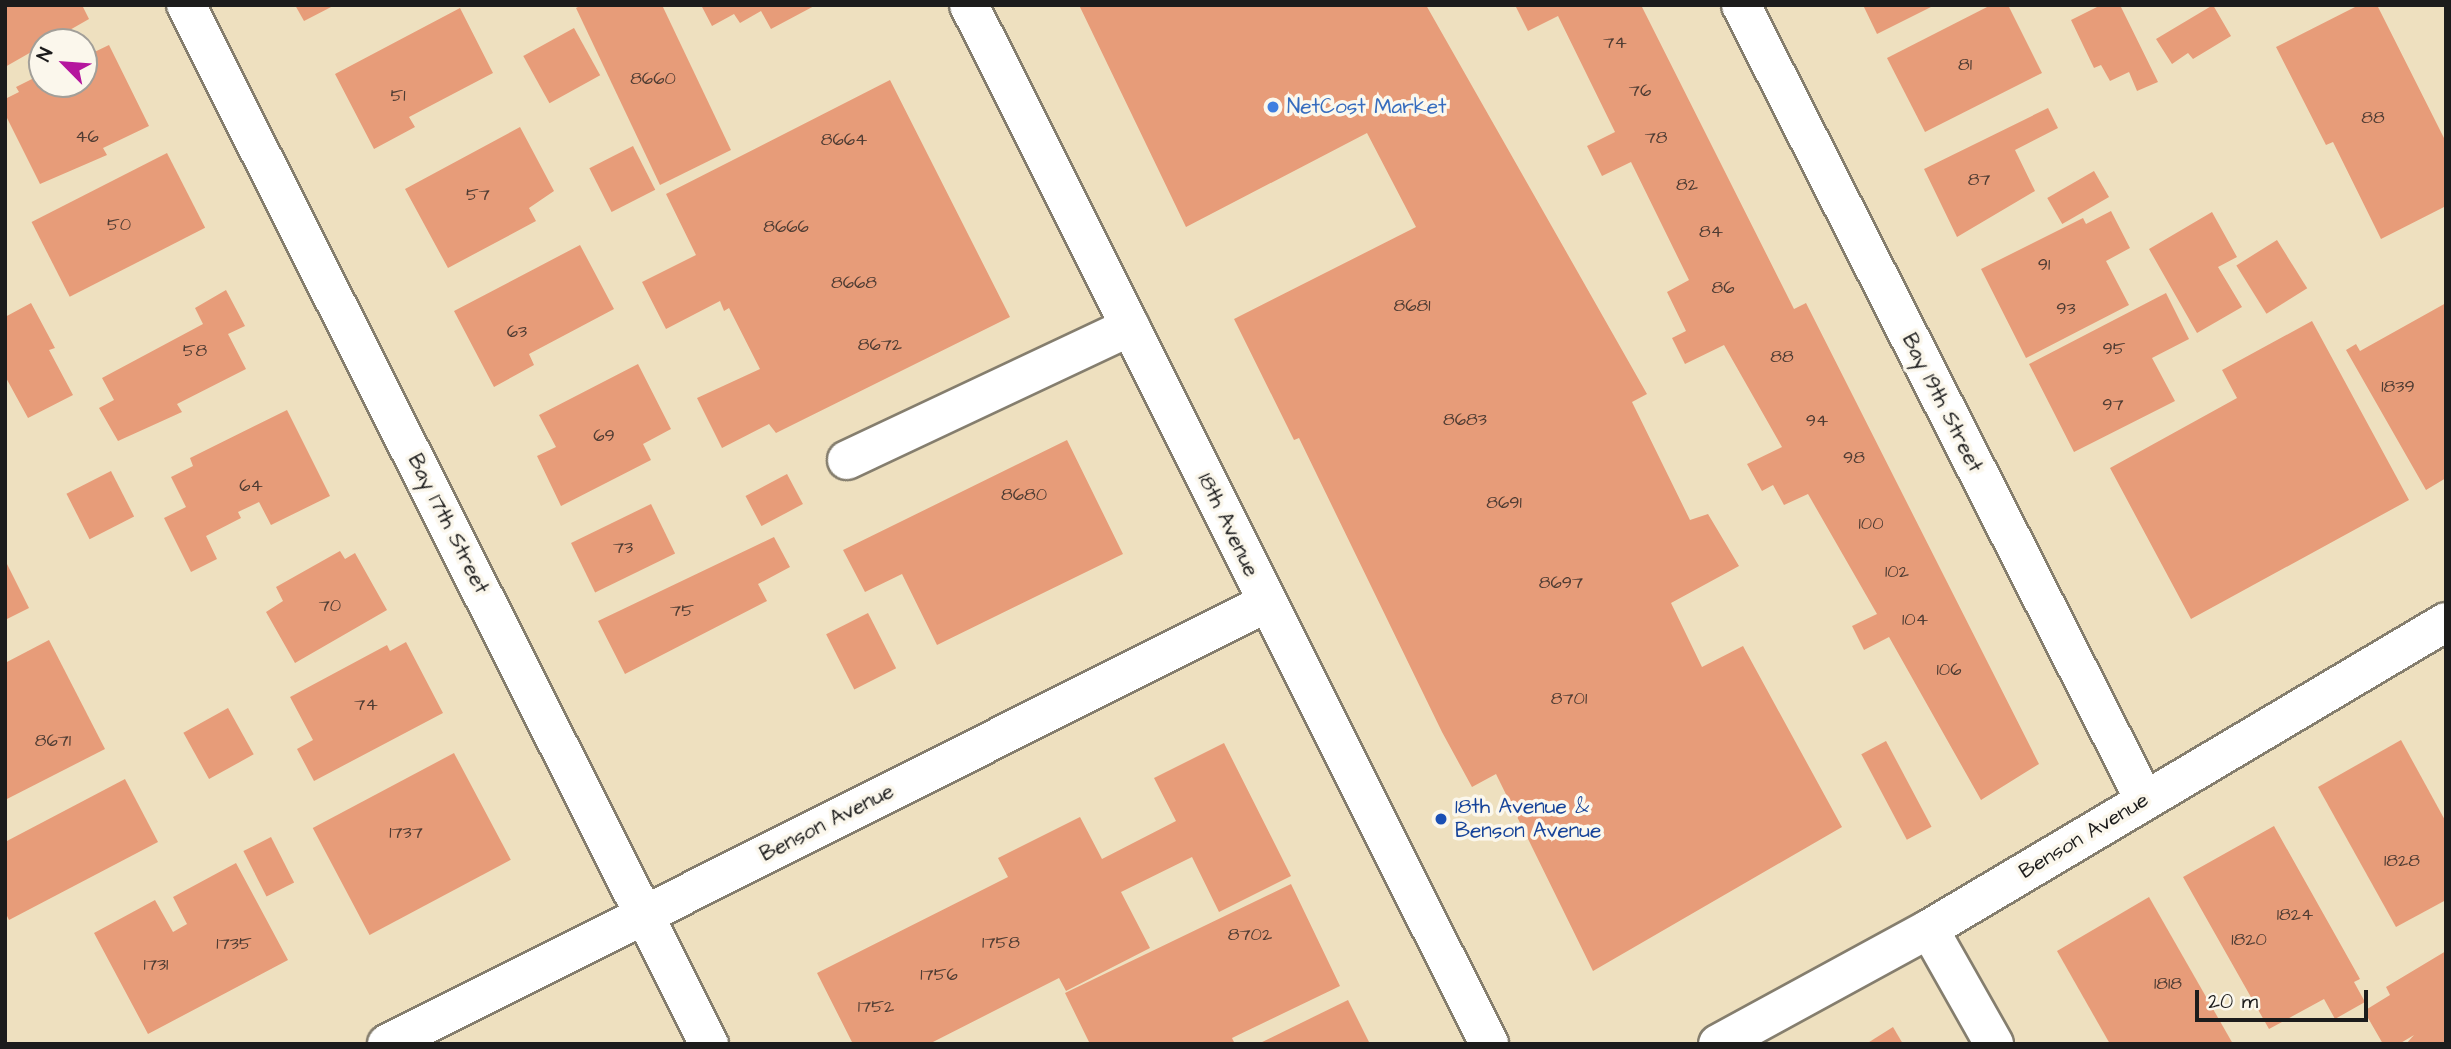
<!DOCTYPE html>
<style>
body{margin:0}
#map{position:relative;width:2451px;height:1049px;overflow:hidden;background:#eee0bf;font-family:"Architects Daughter",sans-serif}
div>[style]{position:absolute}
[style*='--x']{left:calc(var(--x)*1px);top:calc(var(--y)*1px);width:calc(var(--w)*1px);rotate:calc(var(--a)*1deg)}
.building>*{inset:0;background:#e79c79;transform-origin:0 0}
.roads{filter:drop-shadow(2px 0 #857e6e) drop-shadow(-2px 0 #857e6e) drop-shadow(0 2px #857e6e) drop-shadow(0 -2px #857e6e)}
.minor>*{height:38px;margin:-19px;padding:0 19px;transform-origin:19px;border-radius:19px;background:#fff}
.dots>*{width:19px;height:19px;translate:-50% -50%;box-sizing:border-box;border:4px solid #fbf7ec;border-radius:50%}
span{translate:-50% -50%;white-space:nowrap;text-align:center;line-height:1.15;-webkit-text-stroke:7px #fbf7ec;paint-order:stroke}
.number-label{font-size:18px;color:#4f3c33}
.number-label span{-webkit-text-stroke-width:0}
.shop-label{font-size:21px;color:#366cbe}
.left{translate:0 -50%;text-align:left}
.street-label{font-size:21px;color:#1c1c1c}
.transit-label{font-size:21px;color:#164399}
.frame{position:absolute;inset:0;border:7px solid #1c1c1c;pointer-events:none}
.north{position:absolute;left:28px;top:28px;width:70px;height:70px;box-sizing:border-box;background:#fbf7ec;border:2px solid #a29f99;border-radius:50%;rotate:295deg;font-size:19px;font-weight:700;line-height:28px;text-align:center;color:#1c1c1c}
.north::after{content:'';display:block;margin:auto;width:24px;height:32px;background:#b5179e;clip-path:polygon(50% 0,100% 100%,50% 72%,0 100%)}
.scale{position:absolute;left:2195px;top:990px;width:173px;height:32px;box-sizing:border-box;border:4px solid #1c1c1c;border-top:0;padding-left:9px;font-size:21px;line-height:24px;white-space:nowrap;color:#1c1c1c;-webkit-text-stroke:5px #fbf7ec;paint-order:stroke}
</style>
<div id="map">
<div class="building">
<i style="clip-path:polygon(5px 5px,82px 5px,89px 19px,5px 67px)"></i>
<i style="clip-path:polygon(295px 5px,335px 5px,304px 21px)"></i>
<i style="clip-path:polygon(582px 5px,662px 5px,731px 150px,660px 185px,576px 8px)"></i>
<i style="clip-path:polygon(701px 5px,816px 5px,771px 29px,761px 11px,740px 23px,734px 14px,712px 26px)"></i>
<i style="clip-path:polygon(1079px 5px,1426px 5px,1647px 394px,1632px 402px,1690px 520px,1708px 514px,1739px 566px,1671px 603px,1702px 667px,1743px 646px,1842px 827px,1593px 971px,1496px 774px,1472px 787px,1442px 732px,1299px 438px,1294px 440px,1234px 319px,1416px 227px,1367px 133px,1186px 227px)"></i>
<i style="clip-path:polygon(1520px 5px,1641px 5px,1794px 309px,1806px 303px,2039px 764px,1981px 800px,1889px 637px,1864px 650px,1852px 626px,1877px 614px,1808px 494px,1784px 505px,1773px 485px,1762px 491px,1747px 464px,1782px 447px,1724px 345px,1685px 364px,1672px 338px,1686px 331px,1667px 292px,1689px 280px,1631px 162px,1602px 176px,1587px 146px,1615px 132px,1558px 16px,1528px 31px,1516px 7px)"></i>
<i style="clip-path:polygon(1863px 5px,1935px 5px,1877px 34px)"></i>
<i style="clip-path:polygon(1991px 5px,2008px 5px,2042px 73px,1925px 132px,1887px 58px)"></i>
<i style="clip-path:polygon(2101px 5px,2120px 5px,2158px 82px,2137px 91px,2129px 72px,2110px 81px,2101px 65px,2094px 68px,2071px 20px)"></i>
<i style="clip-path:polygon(2213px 5px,2231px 36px,2193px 59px,2188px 53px,2172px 64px,2156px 39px)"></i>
<i style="clip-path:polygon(2359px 5px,2377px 5px,2446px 142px,2446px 206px,2381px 239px,2333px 142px,2326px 145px,2276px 47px)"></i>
<i style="clip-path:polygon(460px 8px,493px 73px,409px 117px,415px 127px,374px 149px,335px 74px)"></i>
<i style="left:574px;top:28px;width:54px;height:58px;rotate:61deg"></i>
<i style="clip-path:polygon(109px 45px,149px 126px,103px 148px,107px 155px,40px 184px,5px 114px,5px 99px,19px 92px,16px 87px,42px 74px,42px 84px,84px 84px,84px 57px)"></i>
<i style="clip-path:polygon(890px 80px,1010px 317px,776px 433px,769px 424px,722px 448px,697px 398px,760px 369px,729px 308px,724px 311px,720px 301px,666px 329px,642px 282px,696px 255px,666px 194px)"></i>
<i style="clip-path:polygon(2048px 108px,2058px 128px,2015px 150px,2035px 191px,1957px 237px,1924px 169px)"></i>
<i style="clip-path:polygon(520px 127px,554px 191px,529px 208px,536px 221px,448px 268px,405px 189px)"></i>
<i style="left:633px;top:146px;width:49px;height:49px;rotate:63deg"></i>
<i style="left:167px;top:153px;width:84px;height:152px;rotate:63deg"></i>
<i style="left:2094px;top:171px;width:30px;height:54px;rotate:60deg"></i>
<i style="clip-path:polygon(2111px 211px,2130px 248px,2106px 261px,2129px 305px,2026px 358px,1981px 269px,2083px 218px,2086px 224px)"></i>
<i style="clip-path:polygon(2212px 212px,2237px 257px,2218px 267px,2242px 307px,2197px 333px,2149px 249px)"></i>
<i style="left:2277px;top:240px;width:57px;height:48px;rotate:58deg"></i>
<i style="clip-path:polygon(580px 245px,614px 309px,529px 354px,534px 365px,494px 387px,454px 311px)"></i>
<i style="clip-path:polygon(226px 290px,245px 326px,228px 334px,246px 369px,177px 404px,182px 412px,118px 441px,99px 408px,114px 400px,102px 378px,203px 324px,195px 308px)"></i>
<i style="clip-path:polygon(2166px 293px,2189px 339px,2152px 358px,2175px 401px,2074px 452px,2029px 364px)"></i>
<i style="clip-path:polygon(31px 303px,55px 348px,49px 350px,73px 395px,28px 418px,5px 376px,5px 317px)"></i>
<i style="clip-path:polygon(2446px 303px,2446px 478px,2426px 490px,2346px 350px,2356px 344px,2360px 351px)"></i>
<i style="clip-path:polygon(2312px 321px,2409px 500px,2191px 619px,2110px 468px,2237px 398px,2222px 370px)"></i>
<i style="clip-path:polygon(638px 364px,671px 429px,643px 444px,651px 460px,561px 506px,537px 456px,556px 447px,539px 415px)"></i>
<i style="clip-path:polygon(287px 410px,330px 496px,271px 525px,259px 502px,238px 512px,241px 518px,206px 536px,217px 559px,191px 572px,164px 518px,186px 507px,171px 477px,193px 466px,190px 458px)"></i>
<i style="clip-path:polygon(1067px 440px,1123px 554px,937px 645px,902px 574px,865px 592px,843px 550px)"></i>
<i style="left:111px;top:471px;width:51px;height:50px;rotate:63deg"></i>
<i style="left:787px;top:474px;width:34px;height:47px;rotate:62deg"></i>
<i style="left:651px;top:504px;width:55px;height:89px;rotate:64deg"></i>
<i style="clip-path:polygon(774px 537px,790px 567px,758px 584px,767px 601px,625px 674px,598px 621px)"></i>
<i style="clip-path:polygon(340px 551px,345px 559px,355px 553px,387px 610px,295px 663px,266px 612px,283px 601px,276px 587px)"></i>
<i style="clip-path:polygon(5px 560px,29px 608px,5px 620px)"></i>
<i style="left:868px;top:613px;width:62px;height:47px;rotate:63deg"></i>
<i style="clip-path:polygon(49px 640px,105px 749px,5px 800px,5px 663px)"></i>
<i style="clip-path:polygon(406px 642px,443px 713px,314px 781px,297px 749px,313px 740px,290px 697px,387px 645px,390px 651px)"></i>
<i style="left:228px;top:708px;width:53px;height:51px;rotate:61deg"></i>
<i style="clip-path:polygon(2401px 740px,2446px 822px,2446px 900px,2396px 927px,2318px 787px)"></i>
<i style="left:1886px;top:741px;width:97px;height:28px;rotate:62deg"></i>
<i style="clip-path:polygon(1224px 743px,1291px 876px,1219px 912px,1192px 857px,1121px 892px,1150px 948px,1066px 991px,1059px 978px,929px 1044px,853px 1044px,817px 973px,1008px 877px,998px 858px,1080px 817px,1102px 859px,1176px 821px,1154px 778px)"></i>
<i style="left:454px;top:753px;width:121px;height:160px;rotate:62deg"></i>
<i style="clip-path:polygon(125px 779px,158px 842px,9px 920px,5px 912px,5px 842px)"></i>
<i style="clip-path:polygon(2274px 826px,2360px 979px,2354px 982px,2365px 1002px,2335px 1019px,2324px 999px,2269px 1029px,2183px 877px)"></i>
<i style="left:271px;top:837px;width:51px;height:31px;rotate:63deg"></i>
<i style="clip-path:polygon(236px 863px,288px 960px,148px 1034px,94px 933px,155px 900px,173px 932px,187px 924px,173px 897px)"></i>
<i style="clip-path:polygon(1291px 884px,1340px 986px,1232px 1038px,1235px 1044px,1090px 1044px,1065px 993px)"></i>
<i style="clip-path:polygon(2149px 897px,2233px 1044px,2110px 1044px,2057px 951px)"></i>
<i style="clip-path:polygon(2446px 951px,2446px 1044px,2406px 1044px,2414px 1035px,2399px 1044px,2383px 1044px,2364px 1011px,2390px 995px,2386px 987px)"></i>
<i style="clip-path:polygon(1348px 1000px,1370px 1044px,1258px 1044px)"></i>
<i style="clip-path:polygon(1893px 1027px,1903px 1044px,1866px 1044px)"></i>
</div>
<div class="roads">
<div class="minor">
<i style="--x:186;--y:5;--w:1163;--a:63.28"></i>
<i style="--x:969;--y:5;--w:1162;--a:63.41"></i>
<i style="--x:1741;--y:5;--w:890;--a:63.09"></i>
<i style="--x:847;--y:460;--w:313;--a:-25.2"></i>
<i style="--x:1929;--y:929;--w:132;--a:60.5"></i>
<i style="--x:387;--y:1044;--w:983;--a:-26.64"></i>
<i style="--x:1718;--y:1044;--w:240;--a:-28.6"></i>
<i style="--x:1929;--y:929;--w:601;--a:-30.7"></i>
</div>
</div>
<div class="dots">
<i style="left:1273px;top:107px;background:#3f7fe0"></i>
<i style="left:1441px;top:819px;background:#1a4fb4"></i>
</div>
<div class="number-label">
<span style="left:1615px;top:43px">74</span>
<span style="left:1965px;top:65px">81</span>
<span style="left:653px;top:79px">8660</span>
<span style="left:1640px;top:91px">76</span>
<span style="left:398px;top:96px">51</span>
<span style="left:2373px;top:118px">88</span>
<span style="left:87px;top:137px">46</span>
<span style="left:1656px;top:138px">78</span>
<span style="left:844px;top:140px">8664</span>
<span style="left:1979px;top:180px">87</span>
<span style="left:1687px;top:185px">82</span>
<span style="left:478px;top:195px">57</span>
<span style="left:119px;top:225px">50</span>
<span style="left:786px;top:227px">8666</span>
<span style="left:1711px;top:232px">84</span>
<span style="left:2044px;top:265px">91</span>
<span style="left:854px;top:283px">8668</span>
<span style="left:1723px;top:288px">86</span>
<span style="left:1412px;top:306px">8681</span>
<span style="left:2066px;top:309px">93</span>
<span style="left:517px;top:332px">63</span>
<span style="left:880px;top:345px">8672</span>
<span style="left:2114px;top:349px">95</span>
<span style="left:195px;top:351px">58</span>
<span style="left:1782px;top:357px">88</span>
<span style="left:2398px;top:387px">1839</span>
<span style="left:2113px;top:405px">97</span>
<span style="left:1465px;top:420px">8683</span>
<span style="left:1817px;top:421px">94</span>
<span style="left:604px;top:436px">69</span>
<span style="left:1854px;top:458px">98</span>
<span style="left:251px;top:486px">64</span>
<span style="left:1024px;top:495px">8680</span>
<span style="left:1504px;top:503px">8691</span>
<span style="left:1871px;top:524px">100</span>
<span style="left:623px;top:548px">73</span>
<span style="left:1897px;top:572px">102</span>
<span style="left:1561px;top:583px">8697</span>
<span style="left:330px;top:606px">70</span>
<span style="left:682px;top:611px">75</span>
<span style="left:1915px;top:620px">104</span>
<span style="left:1949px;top:670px">106</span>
<span style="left:1569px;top:699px">8701</span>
<span style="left:366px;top:705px">74</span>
<span style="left:53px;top:741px">8671</span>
<span style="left:406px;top:833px">1737</span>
<span style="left:2402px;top:861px">1828</span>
<span style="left:2295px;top:915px">1824</span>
<span style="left:1250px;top:935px">8702</span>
<span style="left:2249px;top:940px">1820</span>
<span style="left:1001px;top:943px">1758</span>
<span style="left:234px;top:944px">1735</span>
<span style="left:156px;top:965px">1731</span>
<span style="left:939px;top:975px">1756</span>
<span style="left:2168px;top:984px">1818</span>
<span style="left:876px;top:1007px">1752</span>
</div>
<div class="shop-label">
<span class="left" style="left:1287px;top:107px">NetCost Market</span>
</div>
<div class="street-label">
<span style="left:1942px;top:403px;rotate:63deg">Bay 19th Street</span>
<span style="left:448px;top:524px;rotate:63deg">Bay 17th Street</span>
<span style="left:1228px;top:525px;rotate:64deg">18th Avenue</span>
<span style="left:827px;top:823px;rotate:-27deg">Benson Avenue</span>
<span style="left:2084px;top:836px;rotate:-31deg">Benson Avenue</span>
</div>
<div class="transit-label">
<span class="left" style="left:1455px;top:819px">18th Avenue &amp;<br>Benson Avenue</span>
</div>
<div class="frame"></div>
<div class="north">N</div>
<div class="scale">20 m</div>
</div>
